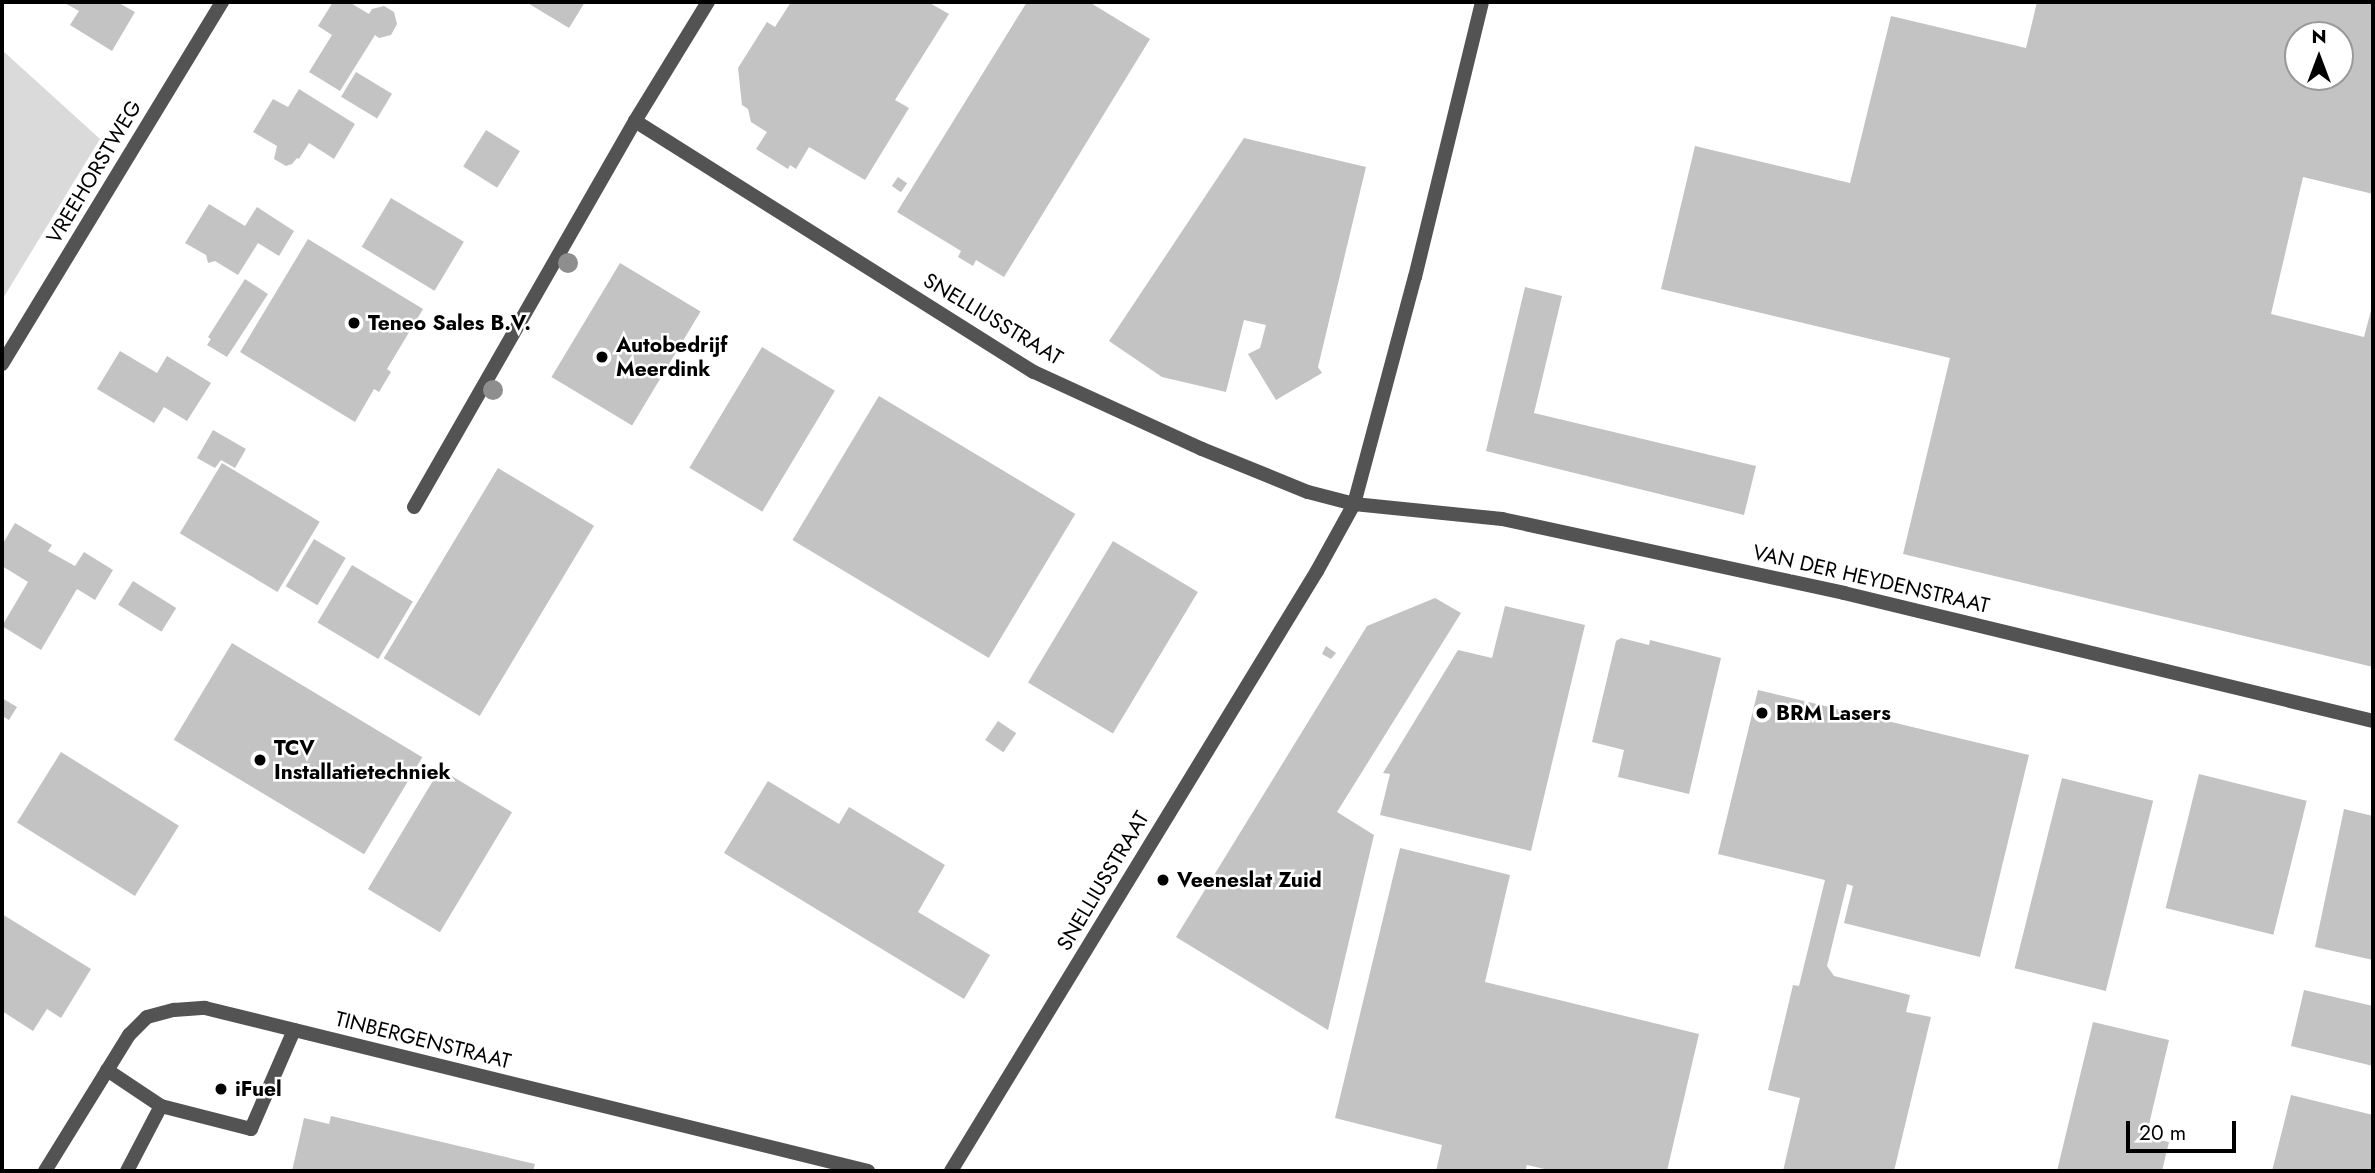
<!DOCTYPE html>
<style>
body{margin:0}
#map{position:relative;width:2375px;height:1173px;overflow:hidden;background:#fff;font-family:Jost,sans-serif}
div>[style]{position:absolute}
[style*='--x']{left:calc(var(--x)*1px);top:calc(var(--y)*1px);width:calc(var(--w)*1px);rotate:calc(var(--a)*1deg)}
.green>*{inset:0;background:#dadada}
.building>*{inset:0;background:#c3c3c3;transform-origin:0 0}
.service>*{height:14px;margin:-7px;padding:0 7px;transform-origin:7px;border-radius:7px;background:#535353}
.minor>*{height:14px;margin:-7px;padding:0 7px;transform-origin:7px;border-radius:7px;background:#535353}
.trees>*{width:20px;height:20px;margin:-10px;border-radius:50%;background:#8e8e8e}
.dots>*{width:19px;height:19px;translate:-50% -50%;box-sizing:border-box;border:4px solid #fff;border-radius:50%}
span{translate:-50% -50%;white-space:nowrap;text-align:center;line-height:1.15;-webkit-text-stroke:5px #fff;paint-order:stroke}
.street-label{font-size:21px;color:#000}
.poi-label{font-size:21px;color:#000;font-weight:700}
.left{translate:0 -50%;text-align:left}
.frame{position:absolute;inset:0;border:4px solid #000;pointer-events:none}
.north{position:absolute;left:2284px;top:21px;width:70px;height:70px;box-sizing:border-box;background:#fff;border:2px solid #999;border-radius:50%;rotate:0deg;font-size:19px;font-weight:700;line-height:28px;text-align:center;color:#000}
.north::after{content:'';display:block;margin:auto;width:24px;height:32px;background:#000;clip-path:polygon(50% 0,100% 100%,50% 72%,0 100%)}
.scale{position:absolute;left:2126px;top:1121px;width:110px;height:32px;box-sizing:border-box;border:4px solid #000;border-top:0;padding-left:9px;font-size:21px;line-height:24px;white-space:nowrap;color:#000;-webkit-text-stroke:5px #fff;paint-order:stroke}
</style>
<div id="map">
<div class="green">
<i style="clip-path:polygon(2px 50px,100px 139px,2px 300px)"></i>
</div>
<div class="building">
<i style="clip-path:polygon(63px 2px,117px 2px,135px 12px,112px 51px,70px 25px,79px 11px)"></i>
<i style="clip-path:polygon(333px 2px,349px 2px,369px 14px,372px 9px,384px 6px,394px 12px,397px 24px,391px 35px,379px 38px,375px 35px,340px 91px,309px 72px,332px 35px,318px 26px)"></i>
<i style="clip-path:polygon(526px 2px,585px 2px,569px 28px)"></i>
<i style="clip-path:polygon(791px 2px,928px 2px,949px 14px,895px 100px,909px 108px,865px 180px,809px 147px,796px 169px,790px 165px,788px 169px,756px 149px,767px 132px,751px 122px,748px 109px,742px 105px,738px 68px,767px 22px,775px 27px)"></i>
<i style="clip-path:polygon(1027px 2px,1089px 2px,1150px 39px,1004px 277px,976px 260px,973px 266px,958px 257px,961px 251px,897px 212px)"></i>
<i style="clip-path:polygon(evenodd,2037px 2px,2373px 2px,2373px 194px,2303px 177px,2271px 314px,2364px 337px,2373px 303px,2373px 667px,1903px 554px,1950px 358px,1661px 289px,1695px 146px,1850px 183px,1891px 16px,2026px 48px,2037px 2px,2298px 35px,2340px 35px,2340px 77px,2298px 77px,2298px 35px)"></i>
<i style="left:356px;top:72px;width:42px;height:29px;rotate:31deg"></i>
<i style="clip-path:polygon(299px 89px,355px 124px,334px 159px,309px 143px,299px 159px,297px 158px,292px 164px,286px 166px,274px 159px,277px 146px,253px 132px,273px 99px,288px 107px)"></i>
<i style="left:486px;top:130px;width:40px;height:43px;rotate:32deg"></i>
<i style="clip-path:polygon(1244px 138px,1366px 167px,1318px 367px,1322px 373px,1276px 400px,1248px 354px,1260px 348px,1266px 325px,1244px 320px,1226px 392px,1162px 377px,1109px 341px)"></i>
<i style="left:898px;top:177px;width:11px;height:11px;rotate:34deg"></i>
<i style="left:391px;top:198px;width:85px;height:57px;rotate:31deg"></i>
<i style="clip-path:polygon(209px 204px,245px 226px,257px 207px,294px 231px,279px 256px,258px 243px,238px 275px,215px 261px,208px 263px,206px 255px,185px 243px)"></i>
<i style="clip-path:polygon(308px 239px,423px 309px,387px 369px,391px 372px,379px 392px,374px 389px,355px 422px,240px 352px)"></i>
<i style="left:620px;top:263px;width:94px;height:133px;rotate:31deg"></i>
<i style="clip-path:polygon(245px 279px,268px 294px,227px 357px,207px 345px,211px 339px,208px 337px)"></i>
<i style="clip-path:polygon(1525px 287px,1562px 296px,1534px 413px,1756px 466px,1744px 515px,1486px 451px)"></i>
<i style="left:762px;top:347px;width:85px;height:141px;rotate:31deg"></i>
<i style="clip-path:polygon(120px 351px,157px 373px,167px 356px,211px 383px,187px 421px,164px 407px,154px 423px,97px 389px)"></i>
<i style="left:879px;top:396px;width:229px;height:168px;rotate:31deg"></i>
<i style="clip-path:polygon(213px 430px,246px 449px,235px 468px,221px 460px,215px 468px,197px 458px)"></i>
<i style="left:222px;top:463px;width:114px;height:82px;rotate:31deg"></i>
<i style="left:498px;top:468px;width:112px;height:222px;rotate:31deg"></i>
<i style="clip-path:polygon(15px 523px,52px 545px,48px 551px,75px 566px,84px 552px,113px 570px,95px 600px,77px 589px,41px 650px,2px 626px,28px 582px,2px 566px,2px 545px)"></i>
<i style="left:314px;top:539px;width:37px;height:55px;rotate:31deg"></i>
<i style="left:1113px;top:541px;width:99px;height:165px;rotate:31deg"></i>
<i style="left:352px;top:565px;width:71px;height:67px;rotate:31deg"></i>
<i style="left:133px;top:581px;width:51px;height:28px;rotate:32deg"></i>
<i style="clip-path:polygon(1435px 598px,1461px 613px,1337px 812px,1374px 835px,1328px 1030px,1176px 937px,1367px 626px)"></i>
<i style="clip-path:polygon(1505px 606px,1585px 625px,1531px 851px,1380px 815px,1390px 774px,1383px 773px,1458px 650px,1492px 658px)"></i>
<i style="clip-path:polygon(1621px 638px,1649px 645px,1650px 640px,1721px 658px,1689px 794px,1618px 777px,1624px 750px,1592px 742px,1616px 641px)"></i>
<i style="left:232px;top:643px;width:222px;height:113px;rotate:31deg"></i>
<i style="clip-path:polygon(1326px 646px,1336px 653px,1331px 659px,1322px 654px)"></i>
<i style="clip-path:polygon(1758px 690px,2029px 755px,1980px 957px,1844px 923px,1853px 886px,1847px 884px,1827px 966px,1834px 976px,1910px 995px,1906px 1012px,1931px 1017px,1894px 1171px,1783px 1171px,1800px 1098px,1768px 1090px,1793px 985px,1799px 986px,1825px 880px,1718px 854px)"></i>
<i style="clip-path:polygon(2px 698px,17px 707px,9px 720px,4px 717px,2px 720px)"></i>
<i style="left:998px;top:721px;width:22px;height:23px;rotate:34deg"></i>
<i style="left:61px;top:752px;width:139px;height:83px;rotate:32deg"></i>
<i style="left:440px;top:769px;width:84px;height:140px;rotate:31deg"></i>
<i style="left:2199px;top:774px;width:111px;height:138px;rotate:14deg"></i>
<i style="left:2062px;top:778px;width:94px;height:196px;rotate:14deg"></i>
<i style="clip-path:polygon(768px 781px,839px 824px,849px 807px,945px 865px,918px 912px,990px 955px,964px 999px,724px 853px)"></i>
<i style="clip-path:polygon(2344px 809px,2373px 816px,2373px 960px,2315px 947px)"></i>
<i style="clip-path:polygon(1400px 848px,1510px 875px,1485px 982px,1699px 1034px,1667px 1171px,1553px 1171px,1527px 1165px,1525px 1171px,1436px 1171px,1442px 1145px,1335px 1118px)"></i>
<i style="clip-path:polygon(2px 914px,91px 969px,61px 1018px,47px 1009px,33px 1031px,2px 1011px)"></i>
<i style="clip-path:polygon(2304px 990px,2373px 1006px,2373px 1066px,2291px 1046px)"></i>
<i style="clip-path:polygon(2093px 1022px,2169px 1040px,2146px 1137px,2169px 1142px,2162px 1171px,2057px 1171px)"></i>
<i style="clip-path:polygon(2291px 1095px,2373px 1115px,2373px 1171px,2272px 1171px)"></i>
<i style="clip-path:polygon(331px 1116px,535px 1164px,533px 1171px,292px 1171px,304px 1118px,329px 1124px)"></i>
</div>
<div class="service">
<i style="--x:107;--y:1070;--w:65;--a:33.7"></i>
<i style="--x:127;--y:1171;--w:73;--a:-62.4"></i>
<i style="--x:161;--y:1106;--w:93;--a:14.3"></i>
<i style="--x:251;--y:1129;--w:108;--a:-66.5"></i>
</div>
<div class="minor">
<i style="--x:635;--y:121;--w:471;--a:32.2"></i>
<i style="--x:1034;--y:372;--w:185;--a:24.6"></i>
<i style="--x:1202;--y:449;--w:114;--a:22.1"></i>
<i style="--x:1308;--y:492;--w:48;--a:14.6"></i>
<i style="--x:1354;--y:504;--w:149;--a:5.8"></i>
<i style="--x:1502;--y:519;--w:350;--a:12.2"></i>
<i style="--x:1844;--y:593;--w:544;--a:13.6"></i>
<i style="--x:2;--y:364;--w:424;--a:-58.7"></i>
<i style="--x:414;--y:507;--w:445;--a:-60.2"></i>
<i style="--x:635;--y:121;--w:140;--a:-58.5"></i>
<i style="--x:45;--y:1171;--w:160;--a:-58.3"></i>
<i style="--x:129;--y:1035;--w:25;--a:-45"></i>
<i style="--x:147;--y:1017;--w:28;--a:-15"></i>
<i style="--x:174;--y:1010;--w:31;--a:-4"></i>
<i style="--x:205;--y:1008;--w:683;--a:13.81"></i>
<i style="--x:951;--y:1171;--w:703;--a:-58.62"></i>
<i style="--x:1317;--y:571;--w:77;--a:-61.1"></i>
<i style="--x:1354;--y:504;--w:235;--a:-75"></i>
<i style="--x:1415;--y:277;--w:283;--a:-76.3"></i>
</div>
<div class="trees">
<i style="left:568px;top:263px"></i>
<i style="left:493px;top:390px"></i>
</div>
<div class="dots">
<i style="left:354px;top:323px;background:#000"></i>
<i style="left:602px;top:357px;background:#000"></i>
<i style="left:1762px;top:713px;background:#000"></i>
<i style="left:260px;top:760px;background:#000"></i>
<i style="left:1163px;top:880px;background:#000"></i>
<i style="left:221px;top:1089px;background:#000"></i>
</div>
<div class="street-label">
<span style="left:94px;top:172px;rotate:-59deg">VREEHORSTWEG</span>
<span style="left:993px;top:319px;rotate:31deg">SNELLIUSSTRAAT</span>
<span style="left:1871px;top:579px;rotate:13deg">VAN DER HEYDENSTRAAT</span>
<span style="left:1103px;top:881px;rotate:-59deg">SNELLIUSSTRAAT</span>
<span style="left:423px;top:1040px;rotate:14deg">TINBERGENSTRAAT</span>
</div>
<div class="poi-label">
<span class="left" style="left:368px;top:323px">Teneo Sales B.V.</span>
<span class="left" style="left:616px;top:357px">Autobedrijf<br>Meerdink</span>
<span class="left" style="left:1776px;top:713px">BRM Lasers</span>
<span class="left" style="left:274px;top:760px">TCV<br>Installatietechniek</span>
<span class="left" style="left:1177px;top:880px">Veeneslat Zuid</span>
<span class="left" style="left:235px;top:1089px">iFuel</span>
</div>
<div class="frame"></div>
<div class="north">N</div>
<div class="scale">20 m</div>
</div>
